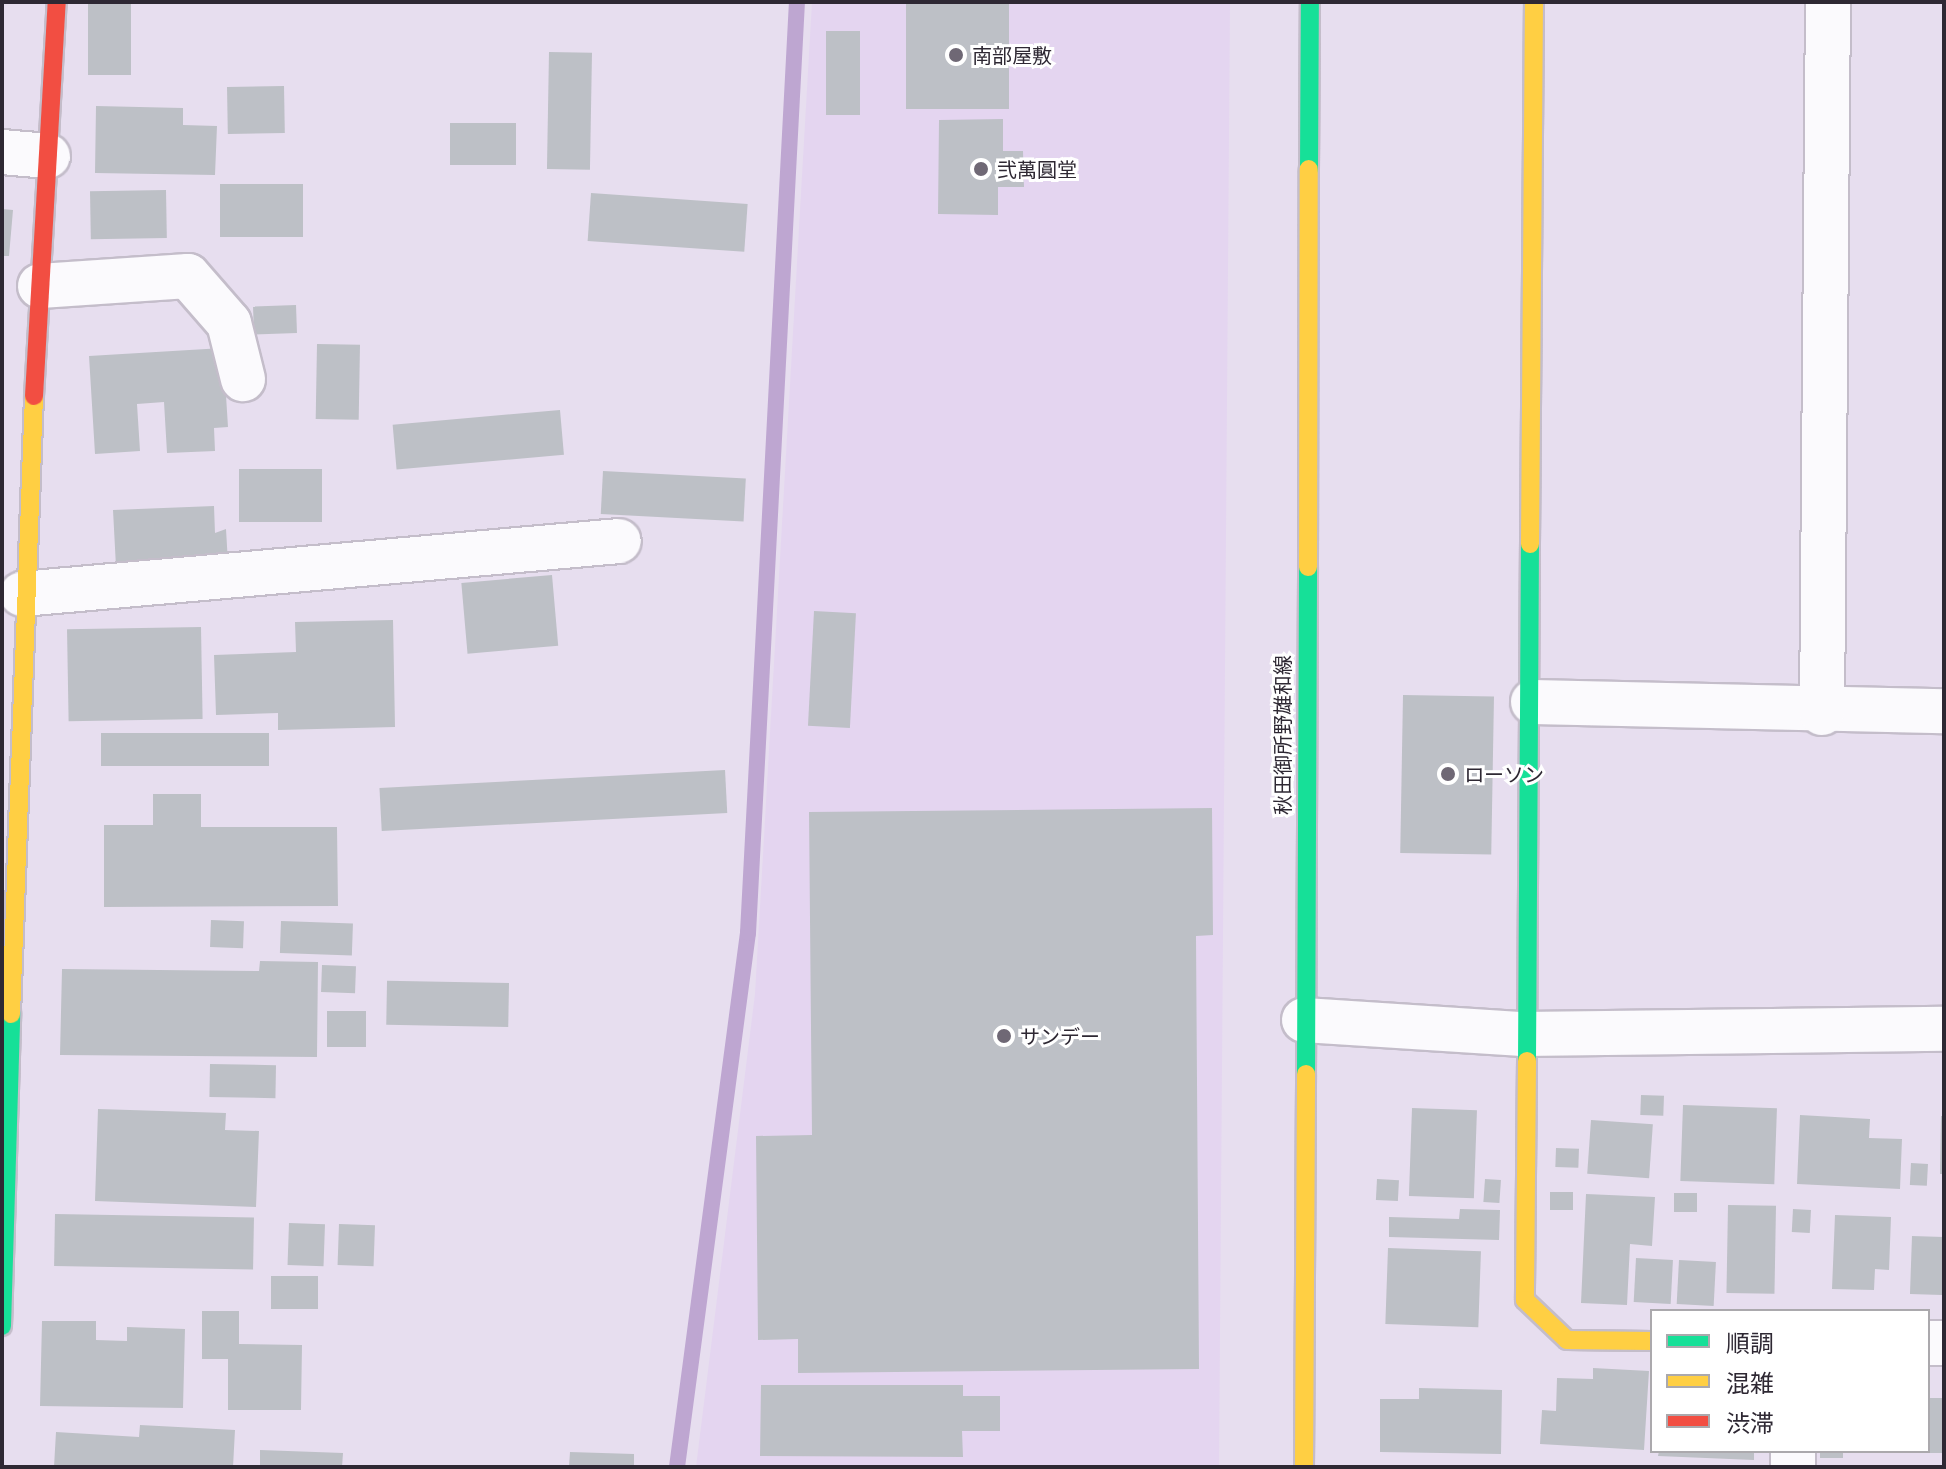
<!DOCTYPE html>
<meta charset="utf-8">
<style>
body{margin:0}
#map{position:relative;width:1946px;height:1469px;overflow:hidden;background:#e7deef;font-family:"Open Sans","Noto Sans JP",sans-serif}
div>[style]{position:absolute}
[style*='--x']{left:calc(var(--x)*1px);top:calc(var(--y)*1px);width:calc(var(--w)*1px);rotate:calc(var(--a)*1deg)}
.built>*{inset:0;background:#e4d5f0}
.stream>*{height:16px;margin:-8px;padding:0 8px;transform-origin:8px;border-radius:8px;background:#bea6d1}
.building>*{inset:0;background:#bdc0c6;transform-origin:0 0}
.roads{filter:drop-shadow(2px 0 #c4bdca) drop-shadow(-2px 0 #c4bdca) drop-shadow(0 2px #c4bdca) drop-shadow(0 -2px #c4bdca)}
.street>*{height:44px;margin:-22px;padding:0 22px;transform-origin:22px;border-radius:22px;background:#fbfafd}
.fast>*{height:18px;margin:-9px;padding:0 9px;transform-origin:9px;border-radius:9px;background:#16e098}
.slow>*{height:18px;margin:-9px;padding:0 9px;transform-origin:9px;border-radius:9px;background:#ffcf43}
.jam>*{height:18px;margin:-9px;padding:0 9px;transform-origin:9px;border-radius:9px;background:#f24e42}
.dots>*{width:22px;height:22px;translate:-50% -50%;box-sizing:border-box;border:4px solid #fff;border-radius:50%}
span{translate:-50% -50%;white-space:nowrap;text-align:center;line-height:1.15;-webkit-text-stroke:6px #fff;paint-order:stroke}
.poi-label{font-size:20px;color:#2e2833}
.left{translate:0 -50%;text-align:left}
.street-label{font-size:20px;color:#2e2833}
.frame{position:absolute;inset:0;border:4px solid #2e2833;pointer-events:none}
.legend{position:absolute;left:1650px;top:1309px;width:280px;height:144px;box-sizing:border-box;background:#fff;border:2px solid #aba9ad;margin:0;padding:10px 14px;list-style:none;font-size:24px;color:#2e2833}
.legend li{display:flex;align-items:center;gap:16px;height:40px}
.legend b{width:40px;border:2px solid #aba9ad}
</style>
<div id="map">
<div class="built">
<i style="clip-path:polygon(812px 2px,1230px 2px,1219px 1467px,696px 1467px,755px 994px)"></i>
</div>
<div class="stream">
<i style="--x:677;--y:1467;--w:539;--a:-82.43"></i>
<i style="--x:748;--y:933;--w:932;--a:-86.99"></i>
</div>
<div class="building">
<i style="left:88px;top:2px;width:43px;height:73px"></i>
<i style="left:906px;top:2px;width:103px;height:107px"></i>
<i style="left:826px;top:31px;width:34px;height:84px"></i>
<i style="left:549px;top:52px;width:43px;height:117px;rotate:1deg"></i>
<i style="left:284px;top:86px;width:47px;height:57px;rotate:89deg"></i>
<i style="clip-path:polygon(96px 106px,183px 108px,183px 125px,217px 126px,215px 175px,95px 173px)"></i>
<i style="clip-path:polygon(1003px 119px,1003px 151px,1023px 151px,1024px 187px,998px 187px,998px 215px,938px 214px,939px 120px)"></i>
<i style="left:450px;top:123px;width:66px;height:42px"></i>
<i style="left:303px;top:184px;width:53px;height:83px;rotate:90deg"></i>
<i style="left:166px;top:190px;width:48px;height:76px;rotate:89deg"></i>
<i style="left:591px;top:193px;width:157px;height:48px;rotate:4deg"></i>
<i style="clip-path:polygon(2px 209px,13px 210px,9px 256px,2px 256px)"></i>
<i style="left:296px;top:305px;width:28px;height:43px;rotate:88deg"></i>
<i style="left:317px;top:344px;width:43px;height:75px;rotate:1deg"></i>
<i style="clip-path:polygon(223px 348px,228px 427px,214px 428px,215px 451px,167px 453px,164px 402px,137px 404px,140px 451px,95px 454px,89px 356px)"></i>
<i style="left:560px;top:410px;width:45px;height:168px;rotate:85deg"></i>
<i style="left:239px;top:469px;width:83px;height:53px"></i>
<i style="left:603px;top:471px;width:143px;height:43px;rotate:3deg"></i>
<i style="clip-path:polygon(214px 506px,215px 533px,226px 529px,228px 563px,116px 567px,113px 510px)"></i>
<i style="left:552px;top:575px;width:71px;height:91px;rotate:85deg"></i>
<i style="left:814px;top:611px;width:42px;height:115px;rotate:3deg"></i>
<i style="clip-path:polygon(393px 620px,395px 727px,278px 730px,278px 713px,216px 715px,214px 655px,296px 652px,295px 622px)"></i>
<i style="left:201px;top:627px;width:92px;height:134px;rotate:89deg"></i>
<i style="left:1403px;top:695px;width:91px;height:158px;rotate:1deg"></i>
<i style="left:269px;top:733px;width:33px;height:168px;rotate:90deg"></i>
<i style="left:725px;top:770px;width:43px;height:346px;rotate:87deg"></i>
<i style="clip-path:polygon(153px 794px,201px 794px,201px 827px,337px 827px,338px 906px,104px 907px,104px 825px,153px 825px)"></i>
<i style="clip-path:polygon(1212px 808px,1213px 935px,1196px 936px,1199px 1369px,798px 1373px,798px 1339px,758px 1340px,756px 1136px,812px 1135px,809px 812px)"></i>
<i style="left:211px;top:920px;width:33px;height:27px;rotate:2deg"></i>
<i style="left:281px;top:921px;width:72px;height:32px;rotate:2deg"></i>
<i style="clip-path:polygon(260px 961px,318px 962px,317px 1057px,60px 1055px,62px 969px,259px 971px)"></i>
<i style="left:322px;top:965px;width:34px;height:27px;rotate:2deg"></i>
<i style="left:509px;top:983px;width:44px;height:122px;rotate:91deg"></i>
<i style="left:327px;top:1011px;width:39px;height:36px"></i>
<i style="left:210px;top:1064px;width:66px;height:33px;rotate:1deg"></i>
<i style="left:1641px;top:1095px;width:23px;height:20px;rotate:2deg"></i>
<i style="left:1683px;top:1105px;width:94px;height:76px;rotate:2deg"></i>
<i style="left:1412px;top:1108px;width:65px;height:88px;rotate:2deg"></i>
<i style="clip-path:polygon(98px 1109px,226px 1113px,225px 1130px,259px 1131px,256px 1207px,95px 1201px)"></i>
<i style="clip-path:polygon(1800px 1115px,1870px 1119px,1869px 1138px,1902px 1139px,1900px 1189px,1797px 1184px)"></i>
<i style="clip-path:polygon(1941px 1116px,1944px 1116px,1944px 1174px,1940px 1174px)"></i>
<i style="left:1591px;top:1120px;width:62px;height:54px;rotate:4deg"></i>
<i style="left:1556px;top:1148px;width:23px;height:19px;rotate:2deg"></i>
<i style="left:1911px;top:1163px;width:17px;height:22px;rotate:3deg"></i>
<i style="left:1377px;top:1179px;width:22px;height:21px;rotate:3deg"></i>
<i style="left:1485px;top:1179px;width:16px;height:23px;rotate:4deg"></i>
<i style="left:1550px;top:1192px;width:23px;height:18px"></i>
<i style="left:1674px;top:1193px;width:23px;height:19px"></i>
<i style="clip-path:polygon(1586px 1194px,1655px 1197px,1652px 1246px,1630px 1244px,1627px 1305px,1581px 1303px)"></i>
<i style="left:1728px;top:1205px;width:48px;height:88px;rotate:1deg"></i>
<i style="clip-path:polygon(1460px 1209px,1500px 1210px,1499px 1240px,1389px 1237px,1389px 1217px,1459px 1219px)"></i>
<i style="left:1793px;top:1209px;width:18px;height:23px;rotate:3deg"></i>
<i style="left:55px;top:1214px;width:199px;height:52px;rotate:1deg"></i>
<i style="clip-path:polygon(1835px 1215px,1891px 1217px,1889px 1270px,1875px 1269px,1874px 1290px,1832px 1289px)"></i>
<i style="left:289px;top:1223px;width:36px;height:42px;rotate:2deg"></i>
<i style="left:339px;top:1224px;width:36px;height:41px;rotate:2deg"></i>
<i style="left:1912px;top:1236px;width:32px;height:58px;rotate:2deg"></i>
<i style="left:1388px;top:1248px;width:93px;height:76px;rotate:2deg"></i>
<i style="left:1636px;top:1258px;width:37px;height:44px;rotate:3deg"></i>
<i style="left:1679px;top:1260px;width:37px;height:44px;rotate:3deg"></i>
<i style="left:318px;top:1276px;width:33px;height:47px;rotate:90deg"></i>
<i style="clip-path:polygon(202px 1311px,239px 1311px,239px 1344px,302px 1345px,301px 1410px,228px 1410px,228px 1359px,202px 1359px)"></i>
<i style="clip-path:polygon(42px 1321px,96px 1321px,96px 1340px,127px 1341px,127px 1327px,185px 1329px,183px 1408px,40px 1406px)"></i>
<i style="clip-path:polygon(1593px 1368px,1649px 1371px,1644px 1450px,1540px 1444px,1542px 1410px,1556px 1411px,1557px 1378px,1593px 1379px)"></i>
<i style="clip-path:polygon(761px 1385px,963px 1385px,963px 1396px,1000px 1396px,1000px 1431px,962px 1431px,963px 1457px,760px 1456px)"></i>
<i style="clip-path:polygon(1419px 1388px,1502px 1390px,1501px 1454px,1380px 1452px,1380px 1399px,1419px 1399px)"></i>
<i style="left:1928px;top:1398px;width:16px;height:55px"></i>
<i style="clip-path:polygon(140px 1425px,235px 1430px,233px 1467px,54px 1467px,56px 1432px,139px 1437px)"></i>
<i style="clip-path:polygon(260px 1450px,343px 1453px,342px 1467px,260px 1467px)"></i>
<i style="clip-path:polygon(1659px 1451px,1754px 1451px,1754px 1460px,1658px 1456px)"></i>
<i style="left:1820px;top:1451px;width:23px;height:7px"></i>
<i style="clip-path:polygon(570px 1452px,634px 1454px,634px 1467px,569px 1467px)"></i>
</div>
<div class="roads">
<div class="street">
<i style="--x:2;--y:152;--w:46;--a:5"></i>
<i style="--x:40;--y:286;--w:148;--a:-3.9"></i>
<i style="--x:188;--y:276;--w:62;--a:48.9"></i>
<i style="--x:229;--y:323;--w:58;--a:76"></i>
<i style="--x:22;--y:594;--w:599;--a:-5.07"></i>
<i style="--x:1533;--y:702;--w:411;--a:1.3"></i>
<i style="--x:1822;--y:713;--w:711;--a:-89.52"></i>
<i style="--x:1304;--y:1020;--w:219;--a:3.7"></i>
<i style="--x:1523;--y:1034;--w:421;--a:-0.7"></i>
<i style="--x:1928;--y:1343;--w:16;--a:0"></i>
<i style="--x:1793;--y:1451;--w:16;--a:90"></i>
</div>
<div class="fast">
<i style="--x:1309;--y:169;--w:167;--a:-89.7"></i>
<i style="--x:1527;--y:1061;--w:517;--a:-89.67"></i>
<i style="--x:1306;--y:1074;--w:507;--a:-89.77"></i>
<i style="--x:2;--y:1326;--w:312;--a:-88.3"></i>
</div>
<div class="slow">
<i style="--x:1530;--y:544;--w:542;--a:-89.58"></i>
<i style="--x:1308;--y:567;--w:398;--a:-89.9"></i>
<i style="--x:11;--y:1014;--w:618;--a:-87.87"></i>
<i style="--x:1527;--y:1061;--w:239;--a:90.5"></i>
<i style="--x:1525;--y:1300;--w:58;--a:43.6"></i>
<i style="--x:1567;--y:1340;--w:85;--a:0.7"></i>
<i style="--x:1304;--y:1467;--w:393;--a:-89.7"></i>
</div>
<div class="jam">
<i style="--x:34;--y:396;--w:395;--a:-86.7"></i>
</div>
</div>
<div class="dots">
<i style="left:956px;top:55px;background:#6f6875"></i>
<i style="left:981px;top:169px;background:#6f6875"></i>
<i style="left:1448px;top:774px;background:#6f6875"></i>
<i style="left:1004px;top:1036px;background:#6f6875"></i>
</div>
<div class="poi-label">
<span class="left" style="left:972px;top:55px">南部屋敷</span>
<span class="left" style="left:997px;top:169px">弐萬圓堂</span>
<span class="left" style="left:1464px;top:774px">ローソン</span>
<span class="left" style="left:1020px;top:1036px">サンデー</span>
</div>
<div class="street-label">
<span style="left:1282px;top:735px;rotate:-90deg">秋田御所野雄和線</span>
</div>
<div class="frame"></div>
<ul class="legend">
<li><b style="height:10px;background:#16e098"></b>順調</li>
<li><b style="height:10px;background:#ffcf43"></b>混雑</li>
<li><b style="height:10px;background:#f24e42"></b>渋滞</li>
</ul>
</div>
